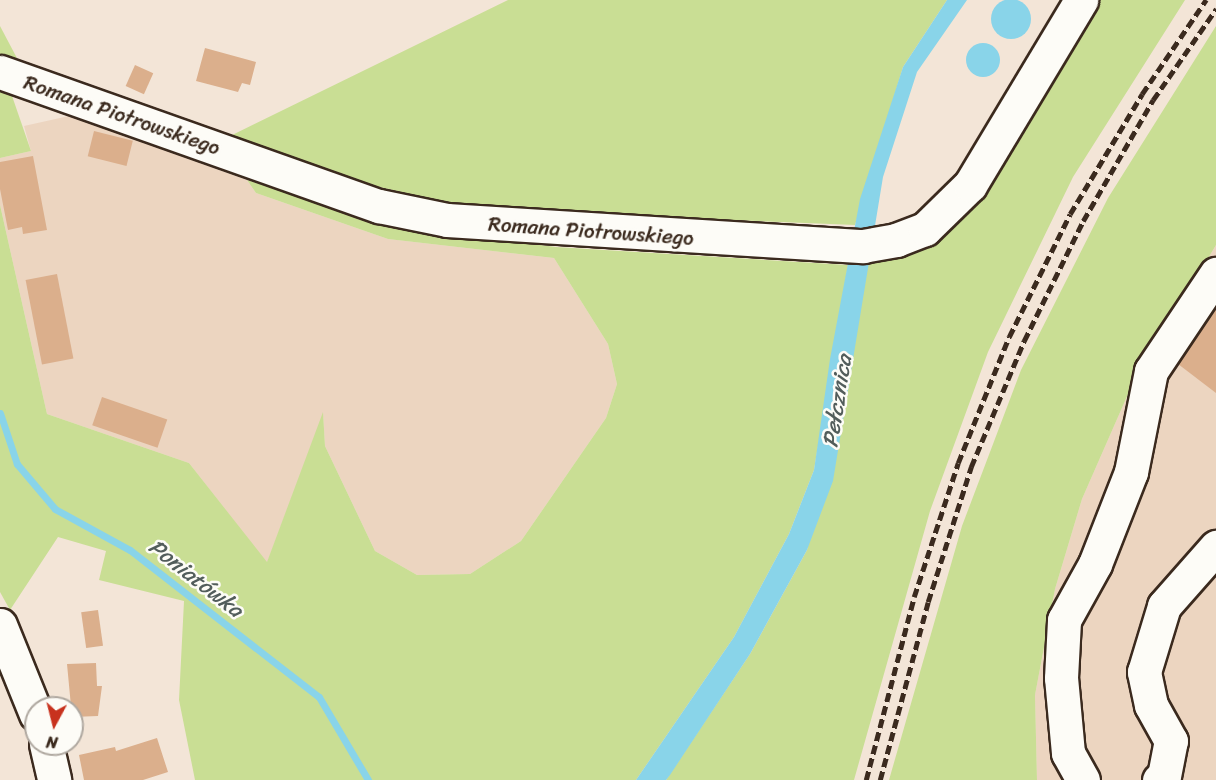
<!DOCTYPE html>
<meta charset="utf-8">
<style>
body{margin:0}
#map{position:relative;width:1216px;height:780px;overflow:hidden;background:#f3e5d7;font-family:Sriracha,sans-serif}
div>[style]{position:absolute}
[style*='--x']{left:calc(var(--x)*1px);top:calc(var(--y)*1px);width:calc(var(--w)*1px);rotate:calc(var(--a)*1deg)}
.built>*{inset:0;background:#ecd5c0}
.green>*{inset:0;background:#c9de94}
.water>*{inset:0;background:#89d4e9}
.round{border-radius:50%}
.stream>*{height:7px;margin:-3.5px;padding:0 3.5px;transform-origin:3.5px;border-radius:3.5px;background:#89d4e9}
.building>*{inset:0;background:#dbaf8c;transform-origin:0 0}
.roads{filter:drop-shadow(2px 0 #3b2a1e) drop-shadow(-2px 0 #3b2a1e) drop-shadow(0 2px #3b2a1e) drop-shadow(0 -2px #3b2a1e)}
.minor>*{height:33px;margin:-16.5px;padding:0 16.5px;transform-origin:16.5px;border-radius:16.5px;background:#fdfcf7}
.rail>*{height:4.5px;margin-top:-2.25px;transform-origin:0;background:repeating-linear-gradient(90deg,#3b2a1e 0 9px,transparent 0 13.5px)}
span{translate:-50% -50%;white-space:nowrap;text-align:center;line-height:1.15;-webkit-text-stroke:5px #fdfcf7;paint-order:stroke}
.street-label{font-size:21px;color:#3b2a1e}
.water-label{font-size:22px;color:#525d5b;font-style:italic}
.north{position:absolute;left:24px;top:696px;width:60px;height:60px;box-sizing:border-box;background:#fdfcf7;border:2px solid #afa8a0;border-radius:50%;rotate:187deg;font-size:16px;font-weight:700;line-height:24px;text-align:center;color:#3b2a1e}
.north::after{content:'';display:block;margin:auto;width:21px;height:27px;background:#c8321e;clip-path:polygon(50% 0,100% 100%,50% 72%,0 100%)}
</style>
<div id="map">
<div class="built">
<i style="clip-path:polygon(69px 116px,247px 180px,256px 193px,388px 239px,554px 258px,608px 344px,617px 384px,606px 418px,521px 541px,470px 574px,417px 575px,375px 551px,325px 446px,323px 414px,267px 563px,189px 463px,47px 414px,0 205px,0 158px,31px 151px,24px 126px)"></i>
<i style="clip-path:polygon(1216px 245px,1216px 780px,1037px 780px,1035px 695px,1055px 589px,1082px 499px,1132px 385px)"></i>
</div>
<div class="green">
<i style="clip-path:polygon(508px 0,947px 0,903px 67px,855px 225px,555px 213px,451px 203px,361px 183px,222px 140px)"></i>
<i style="clip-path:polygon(1094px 0,1185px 0,1073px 177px,988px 352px,930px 511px,854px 780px,666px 780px,750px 654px,807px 550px,850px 369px,867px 263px,893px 259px,933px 241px)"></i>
<i style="clip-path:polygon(0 26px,19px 62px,0 56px)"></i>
<i style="clip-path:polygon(1216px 26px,1216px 245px,1132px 385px,1082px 499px,1055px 589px,1035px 695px,1037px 780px,889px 780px,962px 526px,1021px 370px,1108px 198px)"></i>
<i style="clip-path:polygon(0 90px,11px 93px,31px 151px,0 158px)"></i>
<i style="clip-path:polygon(247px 180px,370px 219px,443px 232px,556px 247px,848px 265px,814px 470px,789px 534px,734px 637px,636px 780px,195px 780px,179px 700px,184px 601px,99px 580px,106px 551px,58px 537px,10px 610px,0 592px,0 205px,47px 414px,189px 463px,267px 562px,323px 412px,325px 446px,375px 551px,417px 575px,470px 574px,521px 541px,606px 418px,617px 384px,608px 344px,554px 258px,388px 239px,256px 193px)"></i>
</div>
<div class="water">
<i class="round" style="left:991px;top:-1px;width:40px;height:40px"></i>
<i style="clip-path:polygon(947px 0,967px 0,917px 72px,883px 177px,833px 481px,807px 550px,750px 654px,670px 775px,666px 780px,636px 780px,734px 637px,789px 534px,814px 470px,830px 359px,860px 199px,903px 67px)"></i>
<i class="round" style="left:966px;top:43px;width:34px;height:34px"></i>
</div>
<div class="stream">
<i style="--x:0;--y:413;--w:54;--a:71.6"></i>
<i style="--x:17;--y:464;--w:59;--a:49.8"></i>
<i style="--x:55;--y:509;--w:85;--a:28.7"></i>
<i style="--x:130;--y:550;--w:239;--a:37.9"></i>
<i style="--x:319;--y:697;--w:96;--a:59.4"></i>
</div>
<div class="building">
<i style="clip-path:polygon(205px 48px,256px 62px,250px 85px,242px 83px,238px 92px,196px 81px)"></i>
<i style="left:135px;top:65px;width:20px;height:23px;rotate:24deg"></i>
<i style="left:94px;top:131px;width:40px;height:26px;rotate:14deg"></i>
<i style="clip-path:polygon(33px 156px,47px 230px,23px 234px,22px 227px,8px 230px,0 189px,0 162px)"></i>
<i style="left:57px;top:274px;width:86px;height:32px;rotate:79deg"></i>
<i style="clip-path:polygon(1216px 308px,1216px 393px,1178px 364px)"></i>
<i style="left:102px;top:397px;width:69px;height:30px;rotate:19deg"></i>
<i style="left:98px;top:610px;width:36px;height:17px;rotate:82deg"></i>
<i style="clip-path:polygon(96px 663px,97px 686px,102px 686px,98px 716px,72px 717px,67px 664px)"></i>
<i style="clip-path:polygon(157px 738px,168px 772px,143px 780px,84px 780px,79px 755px,115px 747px,116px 751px)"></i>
</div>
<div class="roads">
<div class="minor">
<i style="--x:0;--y:72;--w:402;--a:19.5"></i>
<i style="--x:379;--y:206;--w:69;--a:11.6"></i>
<i style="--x:447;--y:220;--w:417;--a:3.6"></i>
<i style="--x:863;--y:246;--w:34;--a:-10"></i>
<i style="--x:896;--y:240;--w:31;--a:-21"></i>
<i style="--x:925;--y:229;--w:63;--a:-44.4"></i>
<i style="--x:970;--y:185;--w:216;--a:-59"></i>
<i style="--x:0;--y:625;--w:96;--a:68"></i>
<i style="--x:46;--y:744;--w:37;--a:77"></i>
<i style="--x:1083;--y:780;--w:31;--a:-119"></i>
<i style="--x:1068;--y:753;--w:75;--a:-95.3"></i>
<i style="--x:1061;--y:678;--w:58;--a:-87"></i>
<i style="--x:1064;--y:620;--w:64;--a:-61"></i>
<i style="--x:1095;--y:564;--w:99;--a:-68.6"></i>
<i style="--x:1131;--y:472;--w:103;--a:-78.8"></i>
<i style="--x:1151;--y:371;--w:117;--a:-56.2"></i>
<i style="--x:1159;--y:780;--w:6;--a:-39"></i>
<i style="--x:1164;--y:776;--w:36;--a:-79"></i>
<i style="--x:1171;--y:741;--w:41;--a:-119.1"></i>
<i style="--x:1151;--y:705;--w:34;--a:-102"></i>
<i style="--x:1144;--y:672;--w:69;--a:-73.1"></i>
<i style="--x:1164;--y:606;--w:79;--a:-48.6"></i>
</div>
</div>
<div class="rail">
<i style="--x:866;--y:780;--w:189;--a:-75.3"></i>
<i style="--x:914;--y:597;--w:141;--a:-71.8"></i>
<i style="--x:958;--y:463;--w:136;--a:-68"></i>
<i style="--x:1009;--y:337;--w:137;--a:-63.6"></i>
<i style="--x:1070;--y:214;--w:140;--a:-59"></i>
<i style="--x:1142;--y:94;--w:114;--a:-55.8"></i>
<i style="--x:880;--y:780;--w:184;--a:-74.9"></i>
<i style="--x:928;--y:602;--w:142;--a:-72.3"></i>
<i style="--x:971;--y:467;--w:137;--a:-67.2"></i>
<i style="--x:1024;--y:341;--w:134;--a:-63.8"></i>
<i style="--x:1083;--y:221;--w:140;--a:-60"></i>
<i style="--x:1153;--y:100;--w:111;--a:-55.3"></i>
</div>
<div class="street-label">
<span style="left:122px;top:115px;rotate:19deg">Romana Piotrowskiego</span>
<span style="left:591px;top:231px;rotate:4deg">Romana Piotrowskiego</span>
</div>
<div class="water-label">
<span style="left:837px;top:401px;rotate:-81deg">Pełcznica</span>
<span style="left:196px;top:578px;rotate:38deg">Poniatówka</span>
</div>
<div class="north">N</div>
</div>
